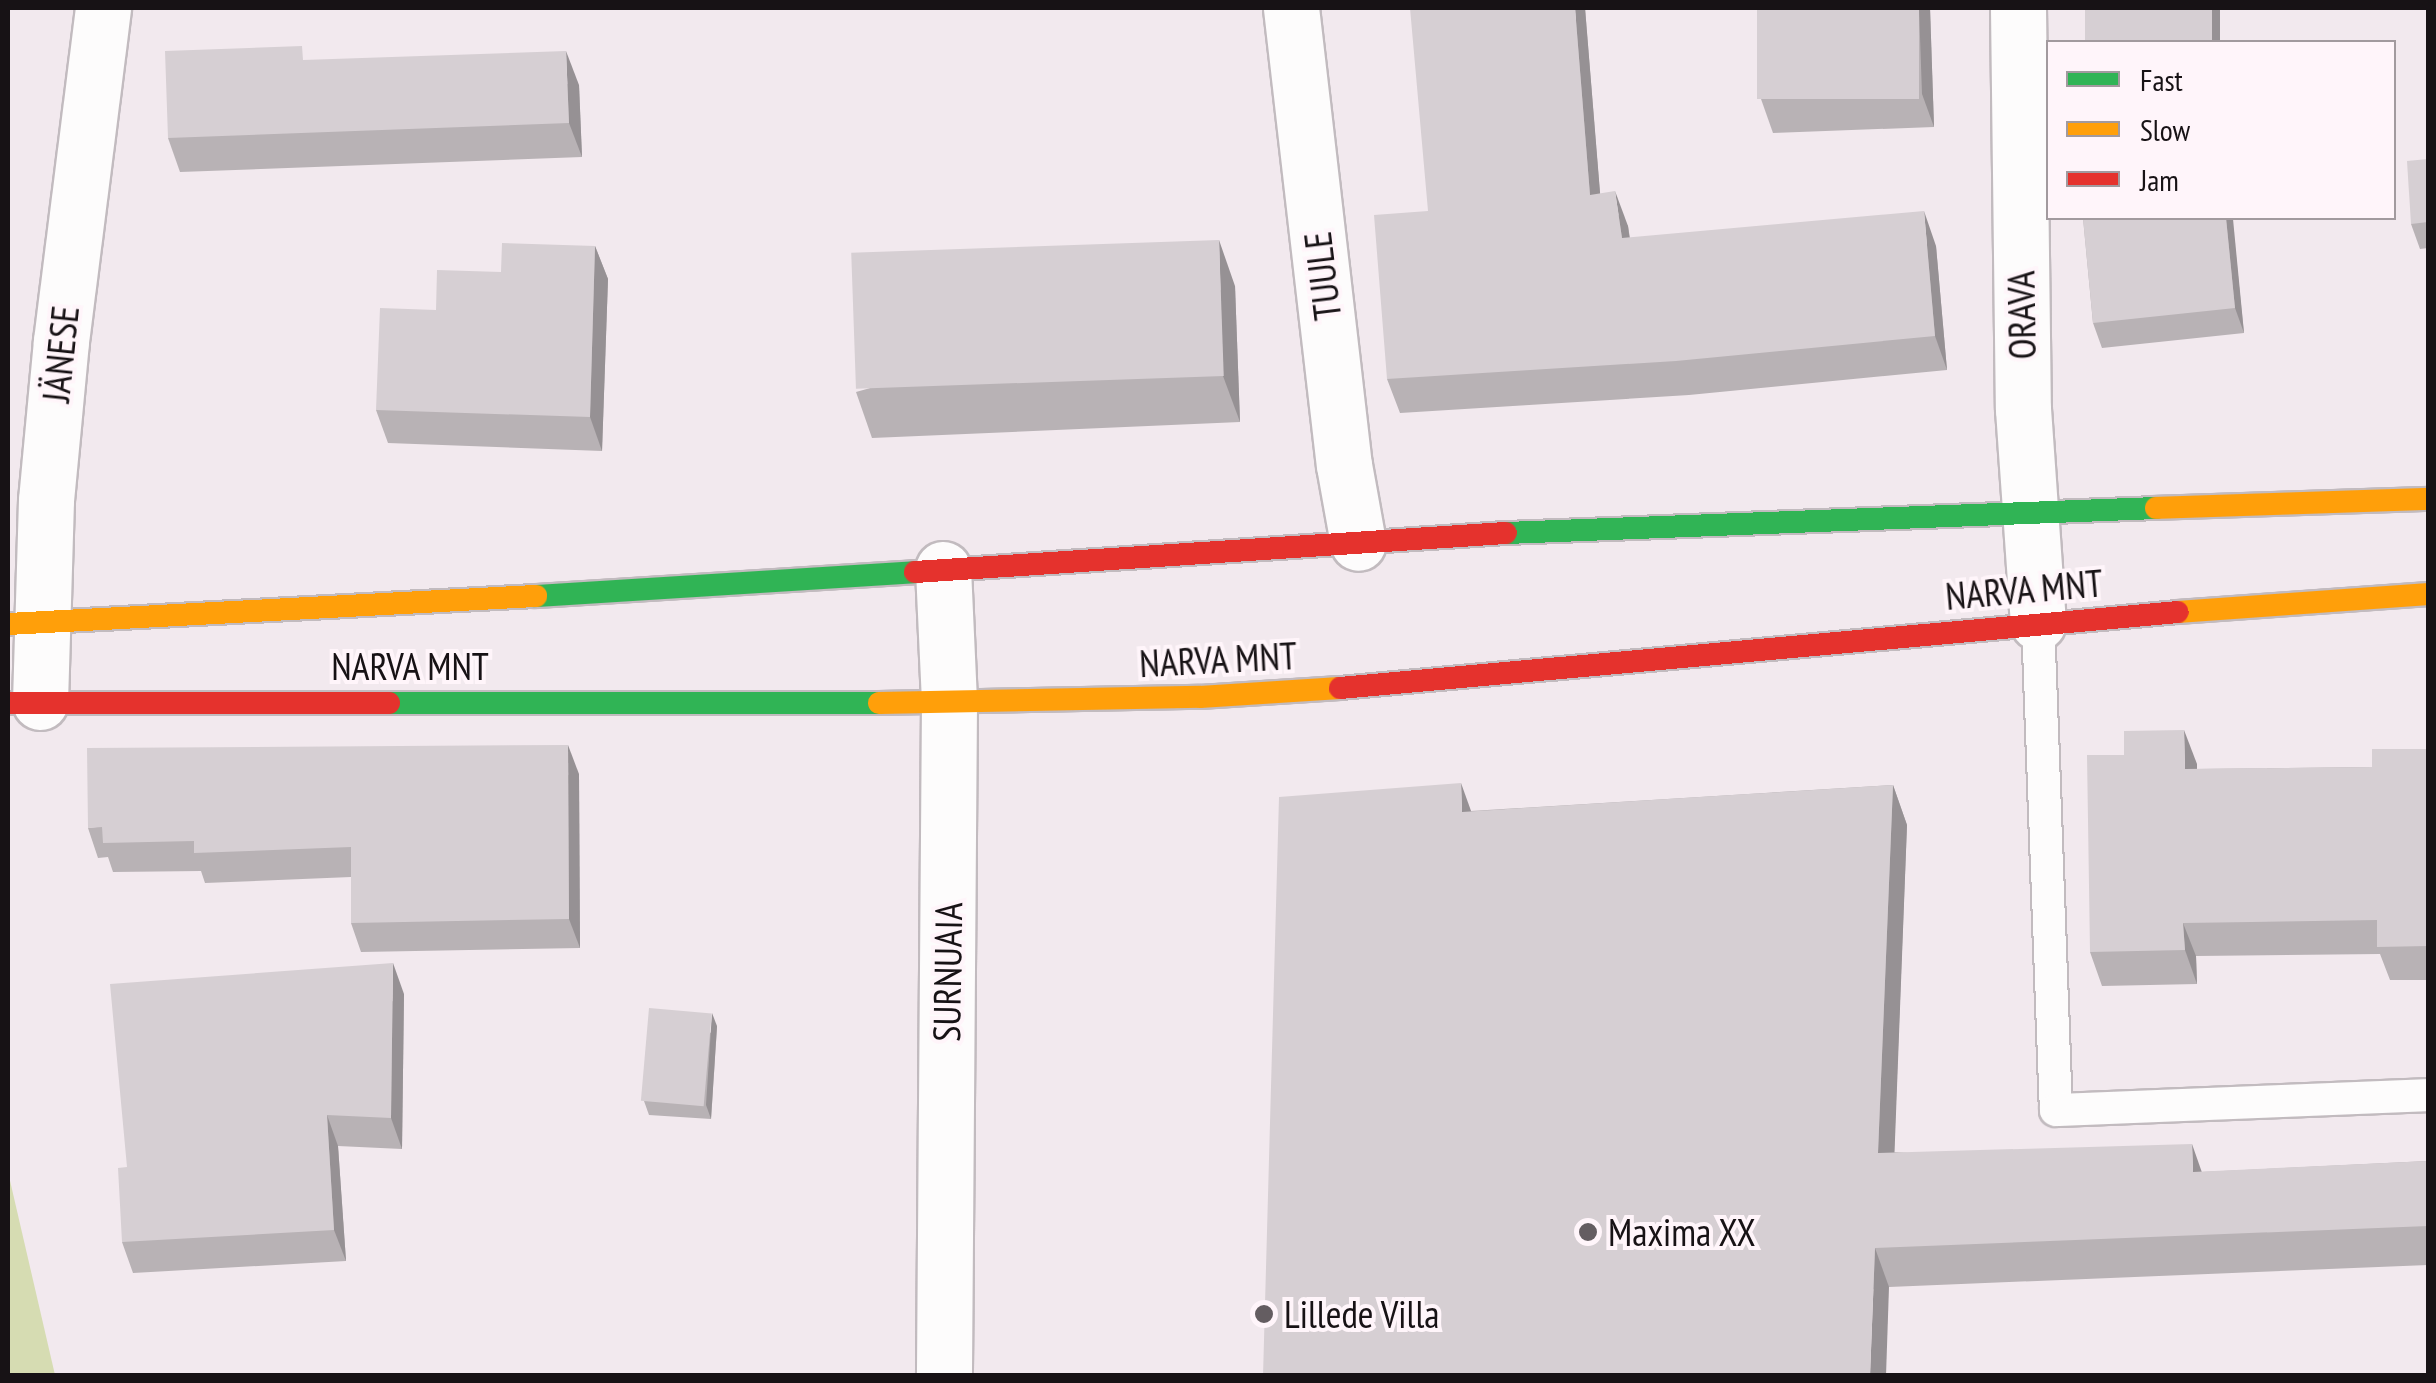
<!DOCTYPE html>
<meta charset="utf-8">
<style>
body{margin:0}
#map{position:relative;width:2436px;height:1383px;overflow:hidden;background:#f2e9ee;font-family:"PT Sans Narrow",sans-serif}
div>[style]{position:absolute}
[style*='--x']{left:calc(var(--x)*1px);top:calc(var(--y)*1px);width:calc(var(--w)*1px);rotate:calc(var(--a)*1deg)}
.green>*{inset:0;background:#d6dcb2}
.roads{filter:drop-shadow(2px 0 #c2bbbf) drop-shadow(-2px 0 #c2bbbf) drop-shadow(0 2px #c2bbbf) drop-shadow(0 -2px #c2bbbf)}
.lane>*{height:32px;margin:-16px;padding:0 16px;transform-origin:16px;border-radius:16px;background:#fdfcfc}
.street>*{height:55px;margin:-27.5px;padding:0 27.5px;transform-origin:27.5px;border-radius:27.5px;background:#fdfcfc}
.fast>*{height:22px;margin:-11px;padding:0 11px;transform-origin:11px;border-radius:11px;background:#30b455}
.slow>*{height:22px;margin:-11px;padding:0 11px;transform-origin:11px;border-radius:11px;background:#ff9f0a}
.jam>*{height:22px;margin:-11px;padding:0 11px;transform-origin:11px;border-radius:11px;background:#e5322d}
.wall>*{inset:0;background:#b8b2b5}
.shaded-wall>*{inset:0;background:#969194;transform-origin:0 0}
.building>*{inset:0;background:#d6cfd3;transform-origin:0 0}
.dots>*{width:28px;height:28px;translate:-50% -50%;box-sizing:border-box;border:5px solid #fff5fa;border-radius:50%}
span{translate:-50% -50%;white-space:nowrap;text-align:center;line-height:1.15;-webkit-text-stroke:8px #fff5fa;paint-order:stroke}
.street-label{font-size:38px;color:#171215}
.poi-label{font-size:38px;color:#171215}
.left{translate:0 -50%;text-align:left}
.frame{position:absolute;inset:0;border:10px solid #171215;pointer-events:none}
.legend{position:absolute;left:2046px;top:40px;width:350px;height:180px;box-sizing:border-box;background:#fff5fa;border:2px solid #a29a9e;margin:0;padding:12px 18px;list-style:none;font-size:30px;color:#171215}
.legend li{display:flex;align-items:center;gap:20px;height:50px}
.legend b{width:50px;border:2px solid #a29a9e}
</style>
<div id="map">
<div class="green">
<i style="clip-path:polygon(8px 1172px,55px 1375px,8px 1375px)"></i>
</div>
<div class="roads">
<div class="lane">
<i style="--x:2038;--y:622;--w:488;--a:87.9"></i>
<i style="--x:2056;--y:1110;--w:372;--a:-2.3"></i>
</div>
<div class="street">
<i style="--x:1291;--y:8;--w:460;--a:83.4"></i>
<i style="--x:1344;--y:465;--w:79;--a:79.8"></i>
<i style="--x:2018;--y:8;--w:401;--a:89.3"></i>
<i style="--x:2023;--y:409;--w:214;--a:86"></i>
<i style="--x:943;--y:569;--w:134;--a:87.4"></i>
<i style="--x:949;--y:703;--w:673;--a:90.43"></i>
<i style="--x:40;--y:702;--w:202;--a:-88.3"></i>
<i style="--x:46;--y:500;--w:160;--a:-84.6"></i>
<i style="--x:61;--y:341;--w:336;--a:-82.8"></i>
</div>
<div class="fast">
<i style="--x:1506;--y:533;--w:650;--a:-2.2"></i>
<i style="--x:536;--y:596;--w:380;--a:-3.6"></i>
<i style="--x:389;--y:703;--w:490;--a:0"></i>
</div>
<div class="slow">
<i style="--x:2156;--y:508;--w:272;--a:-1.9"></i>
<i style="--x:2178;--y:612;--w:251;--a:-4.1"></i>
<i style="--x:8;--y:624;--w:529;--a:-3.04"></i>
<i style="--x:879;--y:703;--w:321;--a:-1.1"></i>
<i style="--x:1200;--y:697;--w:140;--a:-3.7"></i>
</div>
<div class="jam">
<i style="--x:915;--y:572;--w:592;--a:-3.78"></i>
<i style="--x:1340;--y:688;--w:841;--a:-5.18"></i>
<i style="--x:8;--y:703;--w:381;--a:0"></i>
</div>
</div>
<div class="wall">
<i style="clip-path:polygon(1585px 8px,1600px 194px,1628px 226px,1630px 238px,1936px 246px,1947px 370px,1689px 395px,1400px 413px,1387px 379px,1428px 211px)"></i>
<i style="clip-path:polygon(1757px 8px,1930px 8px,1934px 127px,1773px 133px,1761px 99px)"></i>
<i style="clip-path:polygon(307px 60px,579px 85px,582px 157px,180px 172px,168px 138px)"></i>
<i style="clip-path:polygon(2428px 159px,2428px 248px,2420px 249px,2411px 224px)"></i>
<i style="clip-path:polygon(2083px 218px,2232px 218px,2244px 333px,2102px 348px,2093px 323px)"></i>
<i style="clip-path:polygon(595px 246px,608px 279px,602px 451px,388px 443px,376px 410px,436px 310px,501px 272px)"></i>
<i style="clip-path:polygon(1235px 286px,1240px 422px,872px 438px,856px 392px)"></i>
<i style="clip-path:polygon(2428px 749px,2428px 980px,2390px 980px,2380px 954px,2196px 956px,2197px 984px,2102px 986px,2090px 952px,2197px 764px,2197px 769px,2372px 767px)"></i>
<i style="clip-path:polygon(579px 774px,580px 948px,361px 952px,351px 923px,351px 877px,205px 883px,201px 871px,113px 872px,108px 857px,98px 858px,88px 828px)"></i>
<i style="clip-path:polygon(1893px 785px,1907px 825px,1894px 1152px,2202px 1172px,2428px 1161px,2428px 1265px,1889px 1287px,1263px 1376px,1471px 811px)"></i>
<i style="clip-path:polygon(404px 994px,402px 1149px,338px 1146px,346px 1261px,133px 1273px,122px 1242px,127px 1167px)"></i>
<i style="clip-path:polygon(717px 1026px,711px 1119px,649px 1115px,644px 1101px)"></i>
</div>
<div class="shaded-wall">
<i style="clip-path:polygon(1575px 8px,1585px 8px,1603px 229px,1590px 195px)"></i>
<i style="clip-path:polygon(1919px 8px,1930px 8px,1934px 127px,1922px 94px)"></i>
<i style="left:2212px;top:8px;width:8px;height:34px"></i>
<i style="clip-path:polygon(566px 51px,579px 85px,582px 157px,569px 123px)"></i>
<i style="clip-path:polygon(1615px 191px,1628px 226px,1634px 273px,1622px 238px)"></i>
<i style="clip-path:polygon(1924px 211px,1936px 246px,1947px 370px,1935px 336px)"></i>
<i style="clip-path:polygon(2226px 218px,2232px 218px,2233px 219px,2244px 333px,2235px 308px)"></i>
<i style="clip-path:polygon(1219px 240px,1235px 286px,1240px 422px,1223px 376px)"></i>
<i style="clip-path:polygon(595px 246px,608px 279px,602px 451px,590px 417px)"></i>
<i style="clip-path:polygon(2184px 730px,2197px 764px,2197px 803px,2185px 769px)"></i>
<i style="clip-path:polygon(568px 745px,579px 774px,580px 948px,569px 919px)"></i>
<i style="clip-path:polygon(1461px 783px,1475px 822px,1462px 812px)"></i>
<i style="clip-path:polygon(1893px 785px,1907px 825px,1893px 1192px,1878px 1153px)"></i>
<i style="clip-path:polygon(2183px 923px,2196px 956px,2197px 984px,2185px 950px)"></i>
<i style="clip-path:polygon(393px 963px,404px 994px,402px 1149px,391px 1118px)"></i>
<i style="clip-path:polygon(712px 1013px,717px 1026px,711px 1119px,706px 1105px)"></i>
<i style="clip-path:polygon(327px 1115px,338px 1146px,346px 1261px,334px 1230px)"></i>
<i style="clip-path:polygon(2192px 1144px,2206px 1184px,2193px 1172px)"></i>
<i style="clip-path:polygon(1875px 1248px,1889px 1287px,1886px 1376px,1870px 1376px)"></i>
</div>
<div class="building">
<i style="clip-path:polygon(1410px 8px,1575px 8px,1590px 195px,1615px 191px,1622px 238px,1924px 211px,1935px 336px,1676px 361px,1387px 379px,1374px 215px,1428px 211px)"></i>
<i style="left:1757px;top:8px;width:162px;height:91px"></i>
<i style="left:2085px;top:8px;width:127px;height:34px"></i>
<i style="clip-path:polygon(302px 46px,303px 60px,566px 51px,569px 123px,168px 138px,165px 51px)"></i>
<i style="clip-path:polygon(2428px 159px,2428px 222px,2411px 224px,2407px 161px)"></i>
<i style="clip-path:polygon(2083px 218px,2226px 218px,2235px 308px,2093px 323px)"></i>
<i style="left:1219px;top:240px;width:136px;height:368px;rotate:88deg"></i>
<i style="clip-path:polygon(502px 243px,595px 246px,590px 417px,376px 410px,380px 308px,436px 310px,437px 270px,501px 272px)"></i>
<i style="clip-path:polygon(2184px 730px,2185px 769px,2372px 767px,2372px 749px,2428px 749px,2428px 946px,2377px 947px,2377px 920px,2183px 923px,2185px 950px,2090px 952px,2087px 755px,2124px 755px,2124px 731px)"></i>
<i style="clip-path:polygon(568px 745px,569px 919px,351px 923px,351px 847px,194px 853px,194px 841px,103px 843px,102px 827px,88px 828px,87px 748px)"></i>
<i style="clip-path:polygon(1461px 783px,1462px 812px,1893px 785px,1878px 1153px,2192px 1144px,2193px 1172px,2428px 1161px,2428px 1226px,1875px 1248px,1870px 1376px,1263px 1376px,1279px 797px)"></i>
<i style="clip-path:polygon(393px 963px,391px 1118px,327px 1115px,334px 1230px,122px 1242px,118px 1168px,127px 1167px,110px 984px)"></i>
<i style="left:649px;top:1008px;width:63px;height:93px;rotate:5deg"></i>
</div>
<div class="dots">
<i style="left:1588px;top:1232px;background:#645d61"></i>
<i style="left:1264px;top:1314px;background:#645d61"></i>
</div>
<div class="street-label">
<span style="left:1322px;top:276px;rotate:-97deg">TUULE</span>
<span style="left:2021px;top:315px;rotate:-91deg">ORAVA</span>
<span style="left:60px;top:354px;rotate:-84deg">JÄNESE</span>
<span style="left:2024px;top:589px;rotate:-5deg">NARVA MNT</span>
<span style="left:1218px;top:659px;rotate:-3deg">NARVA MNT</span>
<span style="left:410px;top:666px">NARVA MNT</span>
<span style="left:947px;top:972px;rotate:-89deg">SURNUAIA</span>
</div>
<div class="poi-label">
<span class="left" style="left:1608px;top:1232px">Maxima XX</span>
<span class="left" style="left:1284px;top:1314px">Lillede Villa</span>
</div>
<div class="frame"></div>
<ul class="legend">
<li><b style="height:12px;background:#30b455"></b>Fast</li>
<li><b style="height:12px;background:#ff9f0a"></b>Slow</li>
<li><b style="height:12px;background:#e5322d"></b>Jam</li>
</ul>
</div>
